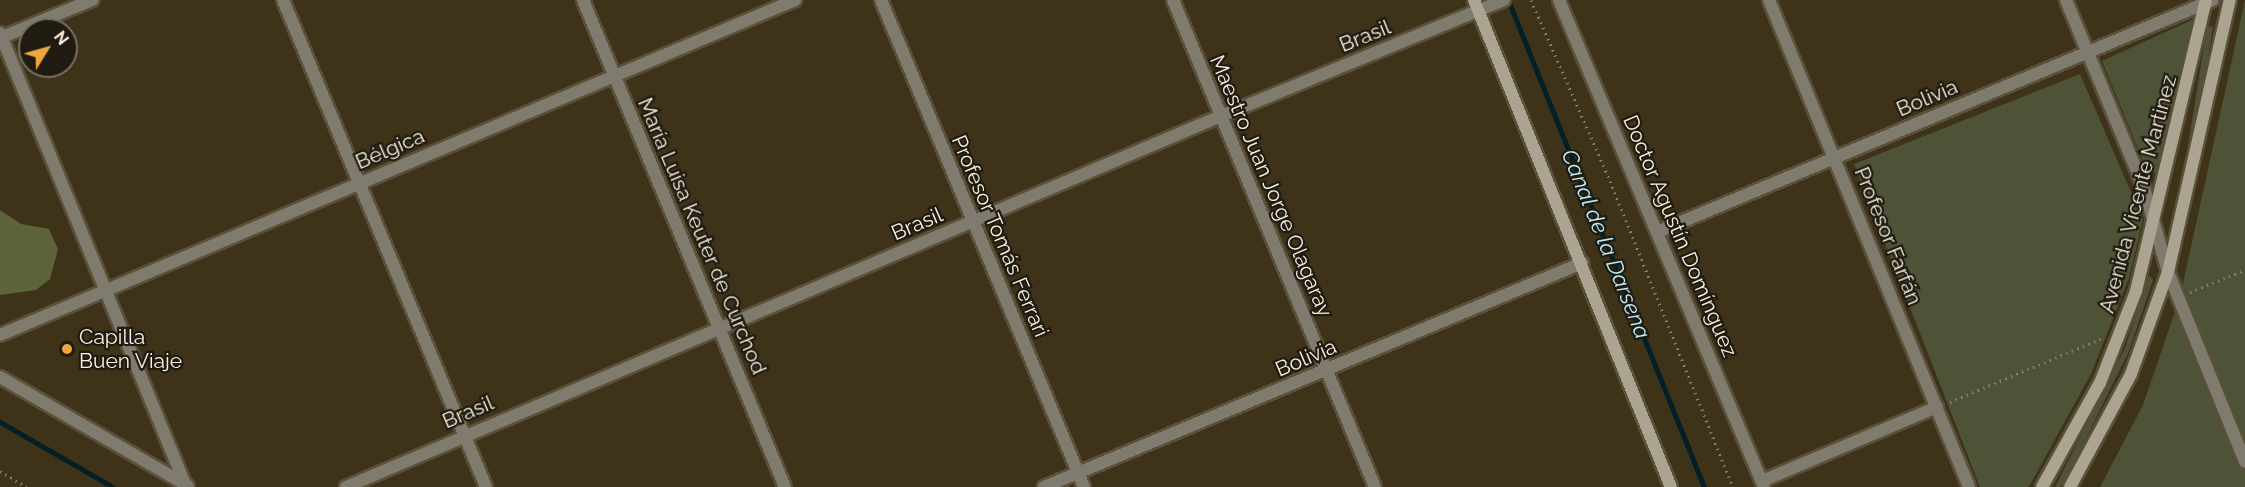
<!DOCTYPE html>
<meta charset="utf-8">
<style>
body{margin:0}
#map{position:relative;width:2245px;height:487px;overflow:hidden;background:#3e3219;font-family:Raleway,sans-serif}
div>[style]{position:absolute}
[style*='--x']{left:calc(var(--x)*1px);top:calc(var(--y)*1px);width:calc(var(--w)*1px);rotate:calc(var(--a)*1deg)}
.green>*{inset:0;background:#4e5237;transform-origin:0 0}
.forest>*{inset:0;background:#5d633b}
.stream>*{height:5px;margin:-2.5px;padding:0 2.5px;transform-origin:2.5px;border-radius:2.5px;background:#041f26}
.path>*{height:3px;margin-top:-1.5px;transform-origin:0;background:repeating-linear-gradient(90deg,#887e69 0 1.5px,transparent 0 6px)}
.roads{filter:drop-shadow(2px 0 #5b5039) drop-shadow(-2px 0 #5b5039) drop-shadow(0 2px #5b5039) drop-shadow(0 -2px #5b5039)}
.street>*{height:12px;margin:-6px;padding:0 6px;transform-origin:6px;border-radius:6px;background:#7f7c6f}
.secondary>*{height:12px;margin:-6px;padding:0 6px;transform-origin:6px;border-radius:6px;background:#aaa490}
.dots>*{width:16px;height:16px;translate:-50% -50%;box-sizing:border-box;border:3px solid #201b10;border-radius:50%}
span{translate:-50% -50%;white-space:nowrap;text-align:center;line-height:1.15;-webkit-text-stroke:4.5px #201b10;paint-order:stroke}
.street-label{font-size:21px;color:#f6efe0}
.poi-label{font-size:21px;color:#f6efe0}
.left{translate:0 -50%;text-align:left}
.water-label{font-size:22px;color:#bbecfa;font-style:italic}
.north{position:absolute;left:18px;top:18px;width:60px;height:60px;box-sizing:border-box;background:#201b10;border:2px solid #767063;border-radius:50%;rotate:53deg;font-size:16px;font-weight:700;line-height:24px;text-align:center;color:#f6efe0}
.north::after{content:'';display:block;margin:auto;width:21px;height:27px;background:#efa73d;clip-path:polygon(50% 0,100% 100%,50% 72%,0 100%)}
</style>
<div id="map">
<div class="green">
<i style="clip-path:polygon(2245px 0,2245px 487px,2100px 487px,2143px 405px,2180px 297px)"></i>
<i style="clip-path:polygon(2194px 19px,2156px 173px,2147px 171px,2102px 61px)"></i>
<i style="left:2207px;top:26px;width:6px;height:178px;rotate:9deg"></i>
<i style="clip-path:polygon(2080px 74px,2143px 220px,2129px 278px,2091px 374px,2031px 483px,2028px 487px,1980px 487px,1854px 164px)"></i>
<i style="clip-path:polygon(2149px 275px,2153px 280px,2129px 351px,2072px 467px,2060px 487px,2055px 487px,2125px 348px)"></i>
</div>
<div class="forest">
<i style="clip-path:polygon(0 210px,21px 224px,49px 229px,58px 249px,50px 279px,36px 290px,0 295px)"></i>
</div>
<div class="stream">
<i style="--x:1508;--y:0;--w:525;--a:68.08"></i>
<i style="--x:0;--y:422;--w:130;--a:29.9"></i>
</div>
<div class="path">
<i style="--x:1531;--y:0;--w:197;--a:66.4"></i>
<i style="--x:1610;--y:181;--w:330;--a:68.1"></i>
<i style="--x:2190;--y:292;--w:59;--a:-21.8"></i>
<i style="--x:1950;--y:402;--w:165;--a:-22.8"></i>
<i style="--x:0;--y:471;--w:31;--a:31"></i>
</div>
<div class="roads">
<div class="street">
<i style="--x:283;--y:0;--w:528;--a:67.37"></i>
<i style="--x:583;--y:0;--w:527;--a:67.47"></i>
<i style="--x:881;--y:0;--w:528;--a:67.37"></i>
<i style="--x:1173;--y:0;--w:527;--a:67.47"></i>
<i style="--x:1559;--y:0;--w:528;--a:67.17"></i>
<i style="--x:1769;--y:0;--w:526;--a:67.67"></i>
<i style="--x:2066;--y:0;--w:204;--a:67.5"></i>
<i style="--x:2144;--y:188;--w:87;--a:74.1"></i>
<i style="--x:2168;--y:272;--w:205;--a:67.9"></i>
<i style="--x:0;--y:33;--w:491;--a:67.7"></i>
<i style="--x:0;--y:38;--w:100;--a:-22.4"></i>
<i style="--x:1657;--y:232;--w:602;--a:-22.65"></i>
<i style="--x:0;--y:335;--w:863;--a:-22.85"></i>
<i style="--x:0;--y:377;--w:217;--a:30.1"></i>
<i style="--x:1762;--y:481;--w:190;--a:-22.9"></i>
<i style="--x:346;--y:487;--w:950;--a:-22.98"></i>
<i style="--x:1221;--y:116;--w:306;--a:-22.3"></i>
<i style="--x:1044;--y:487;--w:583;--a:-22.6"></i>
</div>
<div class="secondary">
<i style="--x:1474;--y:0;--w:525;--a:67.98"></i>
<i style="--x:2042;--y:487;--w:119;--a:-60.9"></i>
<i style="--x:2100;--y:383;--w:99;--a:-68.6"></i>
<i style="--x:2136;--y:291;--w:299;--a:-76.5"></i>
<i style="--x:2070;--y:487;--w:128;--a:-61.6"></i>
<i style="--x:2131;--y:374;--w:109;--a:-70.1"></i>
<i style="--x:2168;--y:272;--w:279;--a:-77.2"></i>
</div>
</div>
<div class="dots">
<i style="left:67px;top:349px;background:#efa73d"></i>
</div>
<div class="street-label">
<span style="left:1365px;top:36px;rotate:-22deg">Brasil</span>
<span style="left:1927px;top:98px;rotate:-23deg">Bolivia</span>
<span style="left:390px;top:149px;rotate:-23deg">Bélgica</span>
<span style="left:1271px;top:186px;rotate:67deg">Maestro Juan Jorge Olagaray</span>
<span style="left:2138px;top:194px;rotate:-75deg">Avenida Vicente Martinez</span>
<span style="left:917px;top:224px;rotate:-23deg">Brasil</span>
<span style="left:702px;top:236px;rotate:67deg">María Luisa Keuter de Curchod</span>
<span style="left:1000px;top:236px;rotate:67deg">Profesor Tomás Ferrari</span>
<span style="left:1680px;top:236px;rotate:67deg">Doctor Agustín Domínguez</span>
<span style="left:1888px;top:236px;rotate:68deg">Profesor Farfán</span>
<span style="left:1306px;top:358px;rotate:-23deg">Bolivia</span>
<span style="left:468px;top:412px;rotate:-23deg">Brasil</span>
</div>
<div class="poi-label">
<span class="left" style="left:79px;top:349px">Capilla<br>Buen Viaje</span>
</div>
<div class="water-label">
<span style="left:1606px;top:244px;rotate:68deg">Canal de la Darsena</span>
</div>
<div class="north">N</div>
</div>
